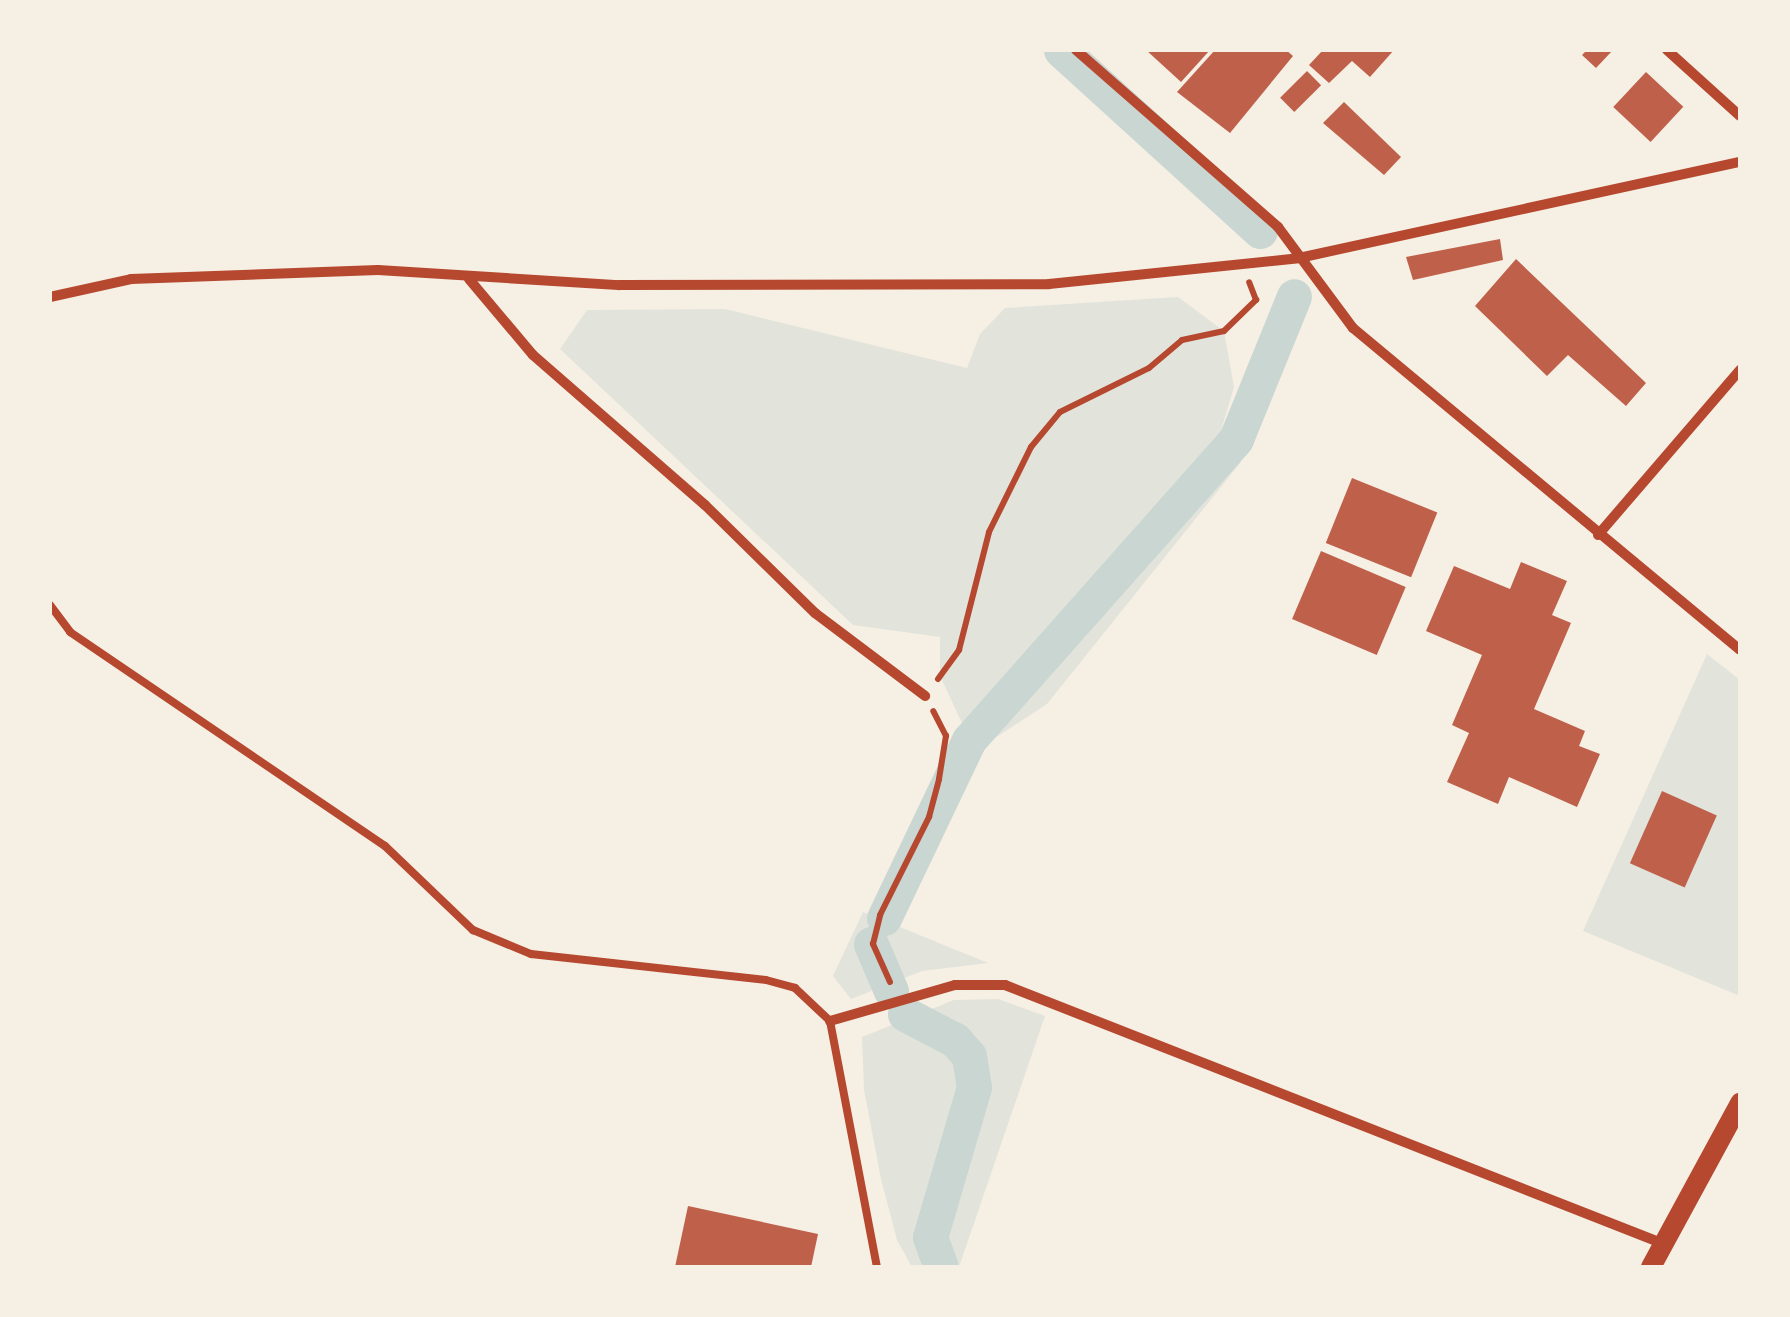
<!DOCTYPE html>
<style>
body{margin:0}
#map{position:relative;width:1790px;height:1317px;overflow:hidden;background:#f6efe4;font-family:"Work Sans",sans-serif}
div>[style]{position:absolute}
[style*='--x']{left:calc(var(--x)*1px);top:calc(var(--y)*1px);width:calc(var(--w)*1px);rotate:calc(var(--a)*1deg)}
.green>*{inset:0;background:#e2e4dc}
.canal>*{height:35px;margin:-17.5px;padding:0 17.5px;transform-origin:17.5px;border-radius:17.5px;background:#c9d6d2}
.building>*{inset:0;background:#bf614a;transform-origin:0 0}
.path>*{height:6px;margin:-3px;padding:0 3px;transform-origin:3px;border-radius:3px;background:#b5482f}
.service>*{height:8px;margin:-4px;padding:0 4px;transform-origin:4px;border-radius:4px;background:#b5482f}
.minor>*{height:10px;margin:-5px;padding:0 5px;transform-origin:5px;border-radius:5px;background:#b5482f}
.secondary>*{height:20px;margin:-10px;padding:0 10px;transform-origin:10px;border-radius:10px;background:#b5482f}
span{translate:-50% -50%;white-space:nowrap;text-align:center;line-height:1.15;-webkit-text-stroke:8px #f6efe4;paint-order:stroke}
.frame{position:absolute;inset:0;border:52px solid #f6efe4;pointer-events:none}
</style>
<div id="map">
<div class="green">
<i style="clip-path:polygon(1178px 297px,1224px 331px,1234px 387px,1220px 434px,1241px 462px,1047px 704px,975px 751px,940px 676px,940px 637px,853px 625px,560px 349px,587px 310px,725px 309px,967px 368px,980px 334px,1005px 308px)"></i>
<i style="clip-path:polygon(1707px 654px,1740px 680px,1740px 996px,1583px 931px)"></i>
<i style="clip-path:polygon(863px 912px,988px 963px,922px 971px,851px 999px,833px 976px)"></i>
<i style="clip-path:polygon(998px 999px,1045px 1016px,959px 1267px,912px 1267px,897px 1240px,881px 1179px,864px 1090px,862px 1037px,954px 1000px)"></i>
</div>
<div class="canal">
<i style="--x:1061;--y:50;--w:269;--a:42.3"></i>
<i style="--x:884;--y:918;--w:197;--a:-64.5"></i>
<i style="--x:969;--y:740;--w:402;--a:-48.4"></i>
<i style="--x:1236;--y:439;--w:154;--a:-67.9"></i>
<i style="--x:871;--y:944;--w:51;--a:66.9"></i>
<i style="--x:905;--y:1014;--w:56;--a:27.5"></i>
<i style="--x:955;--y:1040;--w:21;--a:49"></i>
<i style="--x:969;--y:1056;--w:31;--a:81"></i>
<i style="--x:974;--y:1087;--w:156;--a:106.3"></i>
<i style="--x:930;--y:1237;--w:32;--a:70"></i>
</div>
<div class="building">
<i style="clip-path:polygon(1146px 50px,1210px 50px,1181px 82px)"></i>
<i style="clip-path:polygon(1215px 50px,1286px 50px,1293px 56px,1230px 133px,1177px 92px)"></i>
<i style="clip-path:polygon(1323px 50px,1394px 50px,1370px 77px,1352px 61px,1329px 83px,1309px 65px)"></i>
<i style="clip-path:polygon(1587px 50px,1613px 50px,1596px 68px,1582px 55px)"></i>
<i style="left:1307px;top:71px;width:20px;height:38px;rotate:45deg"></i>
<i style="left:1646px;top:72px;width:51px;height:48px;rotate:43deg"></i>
<i style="clip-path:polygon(1344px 102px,1401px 157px,1384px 175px,1323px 123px)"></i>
<i style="clip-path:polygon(1500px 239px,1503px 260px,1413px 280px,1406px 257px)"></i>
<i style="clip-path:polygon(1516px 259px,1646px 383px,1626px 406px,1568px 355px,1547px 376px,1475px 306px)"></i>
<i style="left:1352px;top:478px;width:92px;height:70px;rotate:22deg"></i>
<i style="left:1321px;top:551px;width:92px;height:74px;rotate:23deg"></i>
<i style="clip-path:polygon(1521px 562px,1567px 581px,1552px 615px,1571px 623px,1534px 709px,1585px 731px,1579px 746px,1600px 754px,1577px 807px,1509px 777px,1498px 804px,1447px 782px,1469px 733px,1452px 725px,1482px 655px,1426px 631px,1454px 566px,1510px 589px)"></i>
<i style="left:1662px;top:791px;width:60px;height:79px;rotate:24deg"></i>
<i style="clip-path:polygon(688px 1206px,818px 1234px,811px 1267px,675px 1267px)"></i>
</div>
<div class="path">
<i style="--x:938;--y:679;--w:36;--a:-54"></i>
<i style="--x:959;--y:650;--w:122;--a:-75.7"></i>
<i style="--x:989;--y:532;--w:95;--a:-63.7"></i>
<i style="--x:1031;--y:447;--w:45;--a:-50.4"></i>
<i style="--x:1060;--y:412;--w:99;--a:-26.3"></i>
<i style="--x:1149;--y:368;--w:43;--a:-40.3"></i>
<i style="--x:1182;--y:340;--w:43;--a:-12.1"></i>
<i style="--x:1224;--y:331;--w:45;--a:-44.1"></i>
<i style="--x:1256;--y:300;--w:19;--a:-111"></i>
<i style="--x:890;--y:982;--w:42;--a:-114.1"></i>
<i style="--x:873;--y:944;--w:30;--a:-76"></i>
<i style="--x:880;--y:915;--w:110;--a:-63.4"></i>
<i style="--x:929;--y:817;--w:39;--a:-75"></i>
<i style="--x:939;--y:779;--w:44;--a:-80.8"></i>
<i style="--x:946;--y:736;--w:28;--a:-117"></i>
</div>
<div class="service">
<i style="--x:50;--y:605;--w:34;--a:53"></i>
<i style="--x:70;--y:632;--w:381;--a:34.2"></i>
<i style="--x:385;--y:846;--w:122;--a:43.7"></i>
<i style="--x:473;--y:930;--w:63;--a:22.5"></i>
<i style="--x:531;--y:954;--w:236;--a:6.3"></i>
<i style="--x:766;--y:980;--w:30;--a:15"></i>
<i style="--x:795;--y:988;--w:48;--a:43.3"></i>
<i style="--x:830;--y:1021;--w:250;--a:79.2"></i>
</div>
<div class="minor">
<i style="--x:1076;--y:50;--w:269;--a:41.2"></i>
<i style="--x:1278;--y:227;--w:126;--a:53.4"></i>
<i style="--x:1353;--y:328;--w:503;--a:39.76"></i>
<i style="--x:1667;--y:50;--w:98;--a:42.1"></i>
<i style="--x:469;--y:279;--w:99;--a:49.9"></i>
<i style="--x:533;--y:355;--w:228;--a:41.1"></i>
<i style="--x:705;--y:505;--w:154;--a:44.5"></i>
<i style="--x:815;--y:613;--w:138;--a:37"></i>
<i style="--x:50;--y:297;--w:83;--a:-12.5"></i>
<i style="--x:131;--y:279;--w:247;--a:-2.1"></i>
<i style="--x:378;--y:270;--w:241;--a:3.6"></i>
<i style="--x:619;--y:285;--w:430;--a:-0.1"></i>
<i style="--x:1049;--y:284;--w:251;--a:-5.9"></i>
<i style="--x:1299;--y:258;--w:451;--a:-12.3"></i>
<i style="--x:1598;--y:535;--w:218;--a:-49.3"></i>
<i style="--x:830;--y:1021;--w:130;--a:-16.1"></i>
<i style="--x:955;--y:985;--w:50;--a:0"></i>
<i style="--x:1005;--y:985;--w:708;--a:21.46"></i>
</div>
<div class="secondary">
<i style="--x:1651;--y:1267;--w:187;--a:-61.5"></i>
</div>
<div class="frame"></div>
</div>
